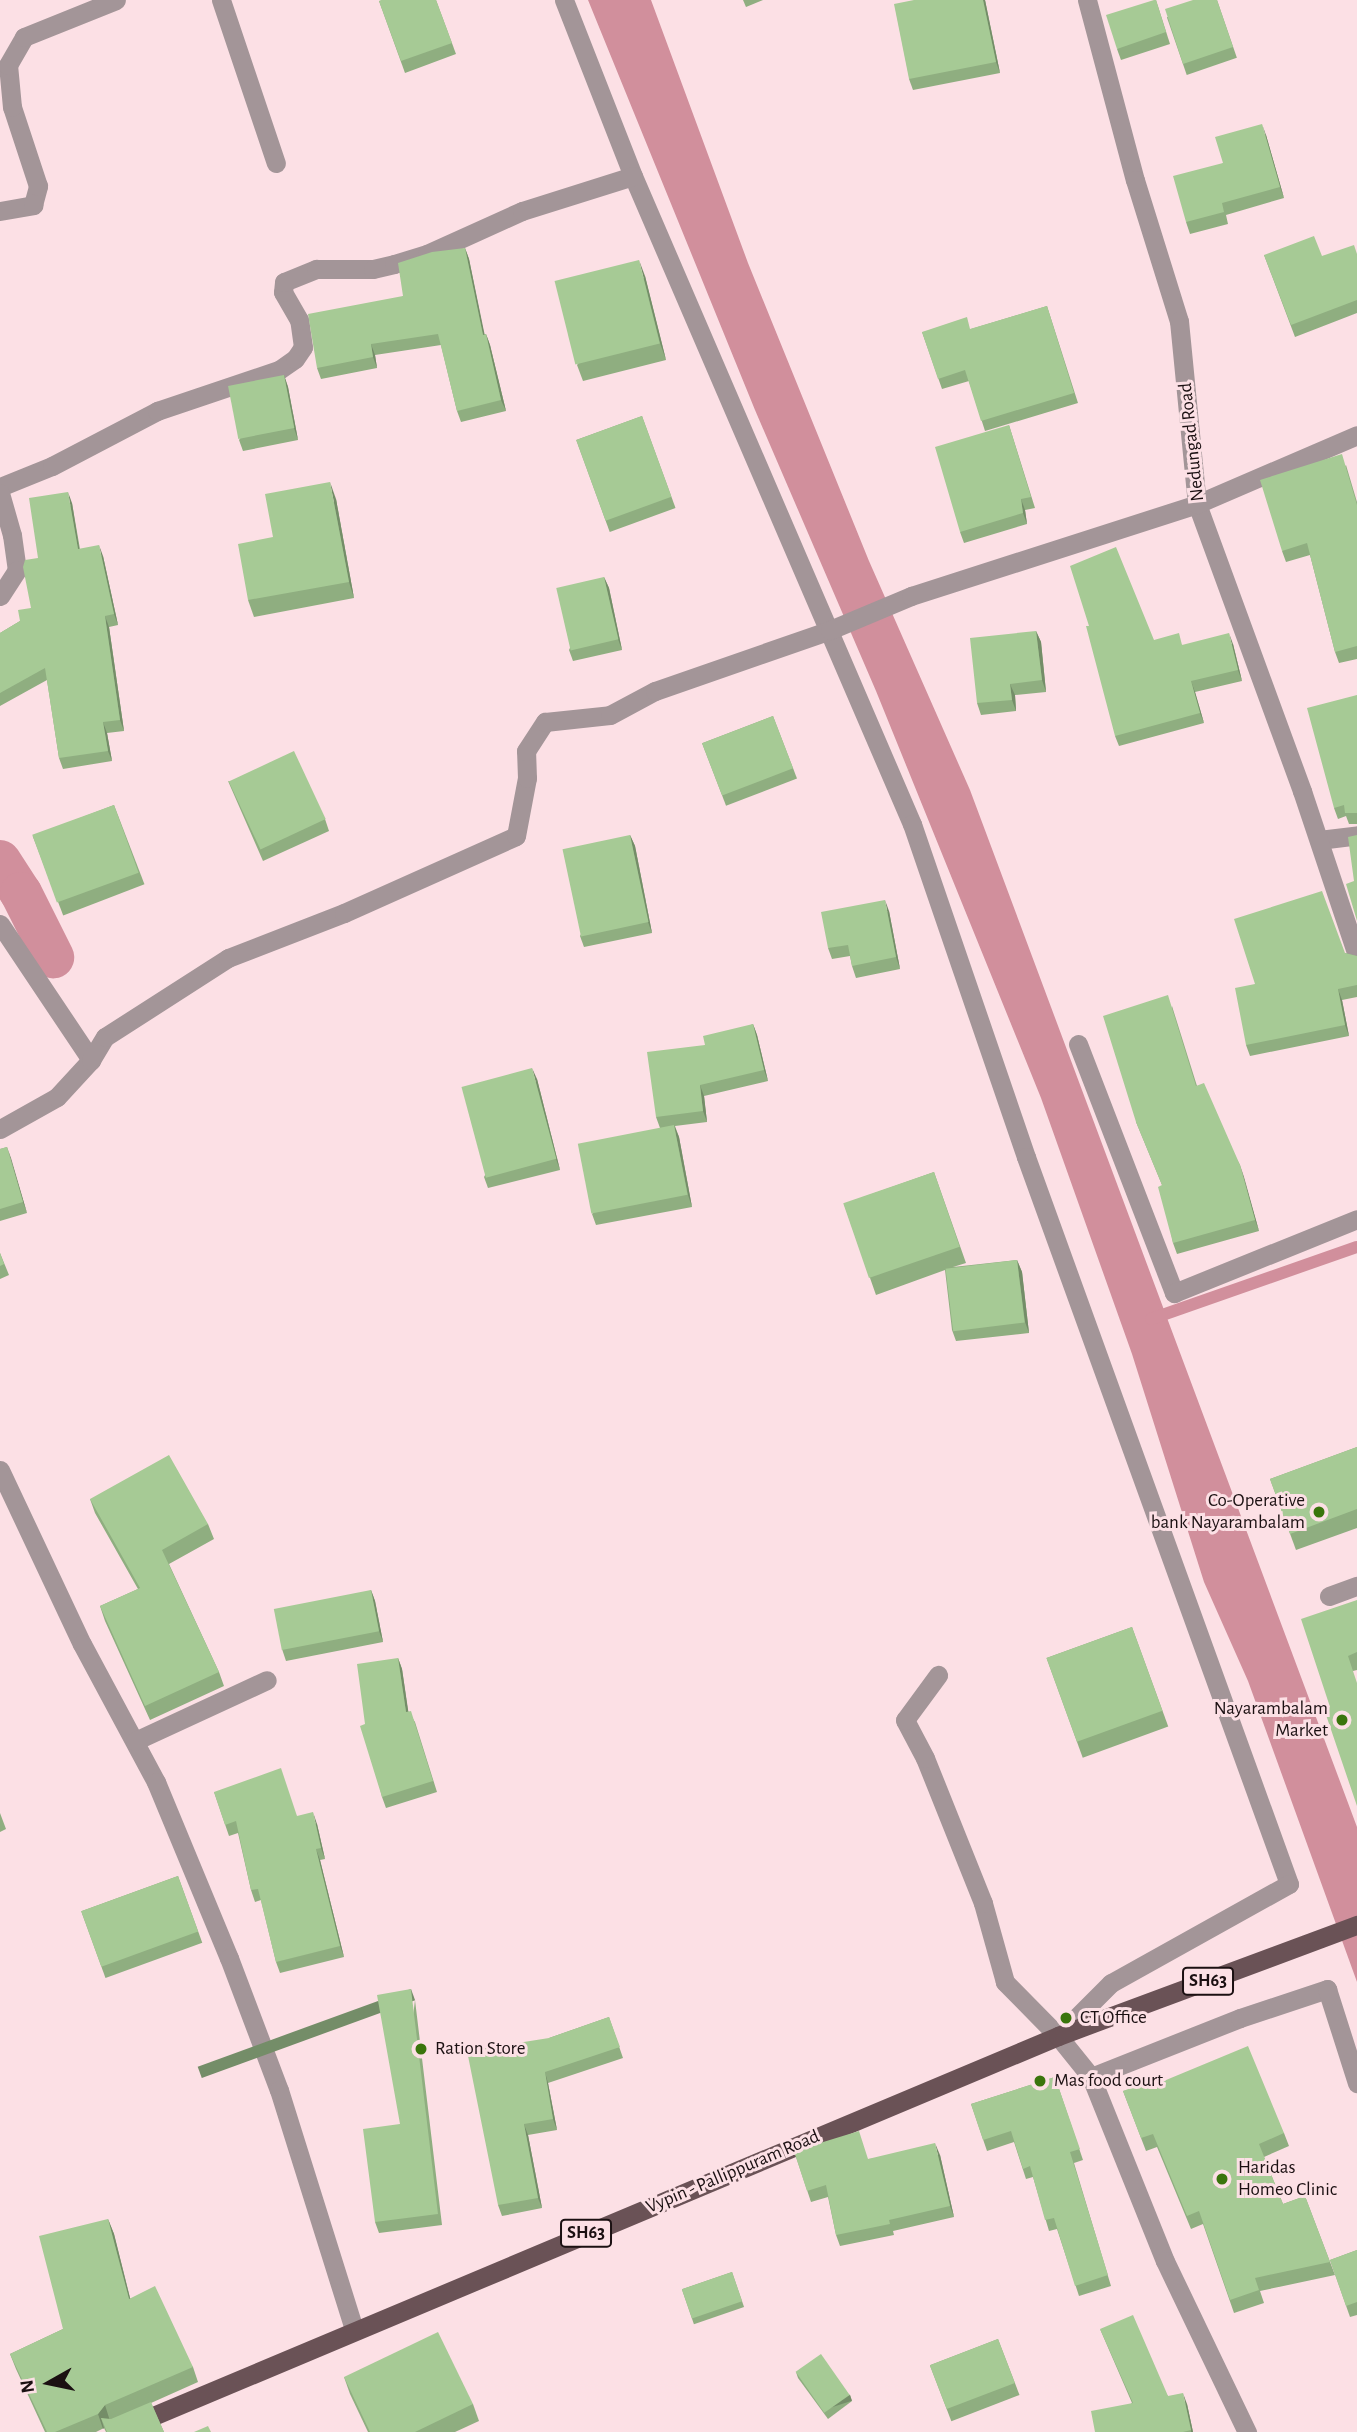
<!DOCTYPE html>
<style>
body{margin:0}
#map{position:relative;width:1357px;height:2432px;overflow:hidden;background:#fce0e5;font-family:"Alegreya Sans",sans-serif}
div>[style]{position:absolute}
[style*='--x']{left:calc(var(--x)*1px);top:calc(var(--y)*1px);width:calc(var(--w)*1px);rotate:calc(var(--a)*1deg)}
.water>*{inset:0;background:#d18f9c}
.stream>*{height:12px;margin:-6px;padding:0 6px;transform-origin:6px;border-radius:6px;background:#d18f9c}
.canal>*{height:42px;margin:-21px;padding:0 21px;transform-origin:21px;border-radius:21px;background:#d18f9c}
.service>*{height:19px;margin:-9.5px;padding:0 9.5px;transform-origin:9.5px;border-radius:9.5px;background:#a39598}
.minor>*{height:19px;margin:-9.5px;padding:0 9.5px;transform-origin:9.5px;border-radius:9.5px;background:#a39598}
.tertiary>*{height:19px;margin:-9.5px;padding:0 9.5px;transform-origin:9.5px;border-radius:9.5px;background:#a39598}
.primary>*{height:19px;margin:-9.5px;padding:0 9.5px;transform-origin:9.5px;border-radius:9.5px;background:#6a5256}
.wall>*{inset:0;background:#8fae80;transform-origin:0 0}
.shaded-wall>*{inset:0;background:#748d68;transform-origin:0 0}
.building>*{inset:0;background:#a6ca95;transform-origin:0 0}
.dots>*{width:19px;height:19px;translate:-50% -50%;box-sizing:border-box;border:4px solid #fce0e5;border-radius:50%}
span{translate:-50% -50%;white-space:nowrap;text-align:center;line-height:1.15;-webkit-text-stroke:6px #fce0e5;paint-order:stroke}
.shield-label span{padding:2px 5px;background:#fce0e5;border:2px solid;border-radius:5px;-webkit-text-stroke-width:0}
.shield-label{font-size:18px;color:#1b1012;font-weight:700}
.street-label{font-size:19px;color:#1b1012}
.poi-label{font-size:19px;color:#1b1012}
.right{translate:-100% -50%;text-align:right}
.left{translate:0 -50%;text-align:left}
.north{position:absolute;left:14px;top:2348px;width:70px;height:70px;-webkit-text-stroke:5px #fce0e5;paint-order:stroke;rotate:261deg;font-size:19px;font-weight:700;line-height:28px;text-align:center;color:#1b1012}
.north::after{content:'';display:block;margin:auto;width:24px;height:32px;background:#1b1012;clip-path:polygon(50% 0,100% 100%,50% 72%,0 100%)}
</style>
<div id="map">
<div class="water">
<i style="clip-path:polygon(588px 0,651px 0,748px 263px,869px 561px,970px 790px,1357px 1827px,1357px 1982px,1248px 1681px,1204px 1582px,1132px 1354px,1041px 1098px,876px 691px,755px 410px)"></i>
</div>
<div class="stream">
<i style="--x:1151;--y:1319;--w:218;--a:-19.3"></i>
</div>
<div class="canal">
<i style="--x:0;--y:861;--w:38;--a:57"></i>
<i style="--x:21;--y:893;--w:72;--a:63.4"></i>
</div>
<div class="service">
<i style="--x:1329;--y:1596;--w:30;--a:-20"></i>
</div>
<div class="minor">
<i style="--x:221;--y:0;--w:172;--a:71.4"></i>
<i style="--x:564;--y:0;--w:189;--a:68.6"></i>
<i style="--x:633;--y:176;--w:706;--a:66.71"></i>
<i style="--x:912;--y:824;--w:352;--a:71.1"></i>
<i style="--x:1026;--y:1157;--w:773;--a:70.11"></i>
<i style="--x:1289;--y:1884;--w:204;--a:150.9"></i>
<i style="--x:1111;--y:1983;--w:75;--a:135"></i>
<i style="--x:1058;--y:2036;--w:76;--a:-134.5"></i>
<i style="--x:1005;--y:1982;--w:82;--a:-105.6"></i>
<i style="--x:983;--y:1903;--w:156;--a:-111.8"></i>
<i style="--x:925;--y:1758;--w:43;--a:-117.8"></i>
<i style="--x:905;--y:1720;--w:56;--a:-53.7"></i>
<i style="--x:0;--y:211;--w:34;--a:-10"></i>
<i style="--x:33;--y:205;--w:20;--a:-75"></i>
<i style="--x:38;--y:186;--w:83;--a:-108.2"></i>
<i style="--x:12;--y:107;--w:42;--a:-95.4"></i>
<i style="--x:8;--y:65;--w:32;--a:-60"></i>
<i style="--x:24;--y:37;--w:99;--a:-21.9"></i>
<i style="--x:0;--y:487;--w:56;--a:-22"></i>
<i style="--x:52;--y:466;--w:119;--a:-27.6"></i>
<i style="--x:157;--y:411;--w:129;--a:-18.6"></i>
<i style="--x:279;--y:370;--w:19;--a:-35"></i>
<i style="--x:295;--y:359;--w:14;--a:-56"></i>
<i style="--x:303;--y:347;--w:27;--a:-98"></i>
<i style="--x:299;--y:320;--w:32;--a:-120"></i>
<i style="--x:283;--y:292;--w:10;--a:-84"></i>
<i style="--x:284;--y:282;--w:35;--a:-22"></i>
<i style="--x:316;--y:269;--w:57;--a:0"></i>
<i style="--x:373;--y:269;--w:22;--a:-13"></i>
<i style="--x:394;--y:264;--w:34;--a:-17"></i>
<i style="--x:427;--y:254;--w:104;--a:-24.4"></i>
<i style="--x:522;--y:211;--w:116;--a:-17.5"></i>
<i style="--x:0;--y:493;--w:44;--a:74.1"></i>
<i style="--x:12;--y:535;--w:35;--a:82"></i>
<i style="--x:17;--y:570;--w:31;--a:123"></i>
<i style="--x:1319;--y:840;--w:38;--a:-7"></i>
<i style="--x:0;--y:924;--w:164;--a:56.2"></i>
<i style="--x:1078;--y:1044;--w:267;--a:68.9"></i>
<i style="--x:1174;--y:1293;--w:197;--a:-22"></i>
<i style="--x:0;--y:1470;--w:192;--a:64.8"></i>
<i style="--x:82;--y:1644;--w:157;--a:61.8"></i>
<i style="--x:156;--y:1782;--w:191;--a:67.5"></i>
<i style="--x:229;--y:1958;--w:141;--a:69.3"></i>
<i style="--x:279;--y:2090;--w:251;--a:72.6"></i>
<i style="--x:135;--y:1741;--w:145;--a:-24.8"></i>
<i style="--x:1091;--y:2077;--w:160;--a:-21.6"></i>
<i style="--x:1240;--y:2018;--w:92;--a:-18.4"></i>
<i style="--x:1327;--y:1989;--w:99;--a:72.3"></i>
</div>
<div class="tertiary">
<i style="--x:1087;--y:0;--w:186;--a:75.1"></i>
<i style="--x:1135;--y:180;--w:148;--a:72.7"></i>
<i style="--x:1179;--y:321;--w:184;--a:84.4"></i>
<i style="--x:1197;--y:504;--w:306;--a:69.9"></i>
<i style="--x:1302;--y:791;--w:173;--a:71.5"></i>
<i style="--x:0;--y:1129;--w:65;--a:-29.3"></i>
<i style="--x:57;--y:1097;--w:50;--a:-47.4"></i>
<i style="--x:91;--y:1060;--w:27;--a:-59"></i>
<i style="--x:105;--y:1037;--w:146;--a:-32.7"></i>
<i style="--x:228;--y:958;--w:124;--a:-21.2"></i>
<i style="--x:344;--y:913;--w:188;--a:-24.1"></i>
<i style="--x:516;--y:836;--w:59;--a:-79.3"></i>
<i style="--x:527;--y:778;--w:27;--a:-92"></i>
<i style="--x:526;--y:751;--w:35;--a:-57"></i>
<i style="--x:545;--y:722;--w:65;--a:-6.1"></i>
<i style="--x:610;--y:715;--w:51;--a:-28.1"></i>
<i style="--x:655;--y:691;--w:185;--a:-19.2"></i>
<i style="--x:830;--y:630;--w:88;--a:-22.8"></i>
<i style="--x:911;--y:596;--w:300;--a:-17.8"></i>
<i style="--x:1197;--y:504;--w:174;--a:-23.3"></i>
<i style="--x:1058;--y:2036;--w:53;--a:51.2"></i>
<i style="--x:1091;--y:2077;--w:198;--a:68.1"></i>
<i style="--x:1165;--y:2261;--w:190;--a:64.4"></i>
</div>
<div class="primary">
<i style="--x:115;--y:2432;--w:1023;--a:-22.78"></i>
<i style="--x:1058;--y:2036;--w:319;--a:-20.4"></i>
</div>
<div class="wall">
<i style="clip-path:polygon(436px 0,456px 54px,405px 73px,379px 1px)"></i>
<i style="clip-path:polygon(743px 0,763px 0,746px 7px)"></i>
<i style="clip-path:polygon(914px 0,985px 0,1000px 73px,913px 90px,909px 79px)"></i>
<i style="clip-path:polygon(1156px 0,1170px 44px,1121px 60px,1117px 49px)"></i>
<i style="left:1217px;top:0;width:61px;height:53px;rotate:71deg"></i>
<i style="clip-path:polygon(1266px 135px,1284px 198px,1226px 215px,1228px 224px,1190px 234px,1186px 222px,1223px 163px)"></i>
<i style="clip-path:polygon(465px 248px,469px 259px,484px 334px,486px 334px,490px 345px,506px 411px,461px 422px,457px 411px,441px 345px,375px 355px,377px 368px,321px 379px,317px 368px,403px 296px)"></i>
<i style="clip-path:polygon(1357px 254px,1357px 313px,1295px 337px,1264px 255px,1322px 256px)"></i>
<i style="clip-path:polygon(645px 276px,666px 360px,583px 381px,577px 365px)"></i>
<i style="clip-path:polygon(1047px 306px,1078px 403px,985px 431px,969px 381px,942px 389px,922px 332px,971px 329px)"></i>
<i style="clip-path:polygon(284px 375px,288px 387px,298px 440px,243px 451px,239px 440px)"></i>
<i style="left:642px;top:416px;width:98px;height:70px;rotate:70deg"></i>
<i style="clip-path:polygon(1009px 425px,1035px 508px,1025px 510px,1027px 524px,964px 543px,960px 532px)"></i>
<i style="clip-path:polygon(1346px 465px,1357px 502px,1357px 659px,1339px 663px,1335px 652px,1310px 555px,1286px 562px,1282px 551px)"></i>
<i style="clip-path:polygon(336px 499px,354px 598px,254px 617px,248px 600px)"></i>
<i style="clip-path:polygon(72px 503px,80px 549px,103px 556px,118px 625px,109px 627px,124px 731px,107px 733px,112px 761px,63px 769px,59px 758px,47px 680px,0 706px,0 633px,20px 621px,31px 608px,38px 558px)"></i>
<i style="clip-path:polygon(604px 577px,609px 588px,622px 650px,573px 661px,569px 650px)"></i>
<i style="clip-path:polygon(1036px 631px,1041px 642px,1046px 692px,1015px 695px,1016px 711px,981px 715px,977px 703px)"></i>
<i style="clip-path:polygon(1154px 640px,1183px 645px,1233px 644px,1242px 681px,1195px 692px,1204px 723px,1119px 746px,1115px 736px)"></i>
<i style="clip-path:polygon(1357px 695px,1357px 824px,1349px 824px,1346px 816px,1338px 819px,1334px 808px)"></i>
<i style="left:773px;top:716px;width:67px;height:76px;rotate:69deg"></i>
<i style="clip-path:polygon(228px 781px,325px 819px,329px 831px,263px 861px)"></i>
<i style="left:114px;top:805px;width:85px;height:87px;rotate:69deg"></i>
<i style="clip-path:polygon(630px 835px,635px 846px,652px 933px,584px 947px,580px 936px)"></i>
<i style="clip-path:polygon(889px 911px,900px 969px,856px 978px,852px 966px,850px 956px,832px 959px,828px 948px)"></i>
<i style="clip-path:polygon(1345px 953px,1357px 956px,1357px 997px,1342px 1000px,1349px 1036px,1250px 1056px,1246px 1045px,1255px 984px)"></i>
<i style="clip-path:polygon(1172px 1006px,1197px 1086px,1240px 1165px,1259px 1231px,1177px 1254px,1173px 1243px,1162px 1185px,1136px 1122px)"></i>
<i style="clip-path:polygon(753px 1024px,757px 1035px,768px 1081px,704px 1096px,707px 1122px,675px 1126px,679px 1137px,692px 1207px,596px 1225px,592px 1214px,660px 1128px,656px 1117px,705px 1045px)"></i>
<i style="clip-path:polygon(537px 1079px,560px 1170px,488px 1188px,484px 1177px)"></i>
<i style="clip-path:polygon(7px 1147px,27px 1213px,0 1221px,0 1149px)"></i>
<i style="clip-path:polygon(934px 1172px,966px 1263px,953px 1267px,1017px 1260px,1022px 1272px,1029px 1333px,956px 1341px,952px 1330px,945px 1270px,876px 1295px,844px 1204px)"></i>
<i style="clip-path:polygon(0 1253px,9px 1275px,0 1279px)"></i>
<i style="clip-path:polygon(1357px 1447px,1357px 1528px,1296px 1550px,1270px 1479px)"></i>
<i style="clip-path:polygon(90px 1499px,208px 1524px,214px 1539px,169px 1564px,219px 1672px,224px 1686px,150px 1720px,105px 1621px,100px 1606px,138px 1589px,95px 1513px)"></i>
<i style="clip-path:polygon(371px 1590px,375px 1601px,383px 1642px,286px 1661px,282px 1649px)"></i>
<i style="clip-path:polygon(1357px 1600px,1357px 1670px,1353px 1671px,1330px 1707px)"></i>
<i style="left:1132px;top:1627px;width:106px;height:91px;rotate:70deg"></i>
<i style="clip-path:polygon(398px 1658px,402px 1669px,408px 1711px,415px 1722px,437px 1792px,386px 1808px,382px 1797px,365px 1724px)"></i>
<i style="clip-path:polygon(214px 1792px,297px 1816px,317px 1824px,325px 1859px,320px 1860px,344px 1957px,280px 1973px,276px 1962px,261px 1900px,255px 1902px,251px 1890px,238px 1833px,229px 1836px)"></i>
<i style="clip-path:polygon(0 1813px,6px 1829px,0 1832px)"></i>
<i style="left:178px;top:1876px;width:71px;height:103px;rotate:70deg"></i>
<i style="clip-path:polygon(415px 2000px,442px 2225px,379px 2233px,375px 2222px,400px 2124px)"></i>
<i style="clip-path:polygon(609px 2017px,623px 2058px,548px 2083px,557px 2130px,528px 2135px,542px 2208px,502px 2216px,498px 2205px,549px 2038px)"></i>
<i style="clip-path:polygon(1055px 2077px,1083px 2160px,1074px 2163px,1111px 2286px,1079px 2296px,1057px 2229px,1049px 2231px,1033px 2177px,1026px 2179px,1014px 2142px,987px 2151px,971px 2104px)"></i>
<i style="clip-path:polygon(1154px 2085px,1284px 2133px,1289px 2146px,1264px 2157px,1283px 2204px,1305px 2196px,1335px 2275px,1260px 2291px,1264px 2303px,1234px 2313px,1203px 2224px,1191px 2229px,1157px 2147px,1146px 2151px,1123px 2091px)"></i>
<i style="clip-path:polygon(794px 2151px,868px 2159px,940px 2155px,954px 2217px,893px 2231px,894px 2235px,840px 2246px,836px 2235px,828px 2197px,811px 2202px)"></i>
<i style="clip-path:polygon(108px 2219px,114px 2234px,130px 2298px,193px 2367px,198px 2382px,151px 2403px,164px 2432px,106px 2432px,104px 2428px,96px 2432px,45px 2432px,16px 2369px,10px 2354px,63px 2329px)"></i>
<i style="clip-path:polygon(1357px 2250px,1357px 2315px,1350px 2317px,1330px 2260px)"></i>
<i style="left:732px;top:2272px;width:37px;height:53px;rotate:71deg"></i>
<i style="clip-path:polygon(1100px 2329px,1168px 2396px,1187px 2404px,1193px 2432px,1095px 2432px,1132px 2403px)"></i>
<i style="left:998px;top:2339px;width:60px;height:73px;rotate:69deg"></i>
<i style="clip-path:polygon(796px 2372px,850px 2395px,852px 2401px,828px 2419px,798px 2378px)"></i>
<i style="clip-path:polygon(344px 2377px,473px 2404px,479px 2421px,455px 2432px,368px 2432px,350px 2394px)"></i>
</div>
<div class="shaded-wall">
<i style="clip-path:polygon(983px 0,985px 0,1000px 73px,996px 62px)"></i>
<i style="clip-path:polygon(1262px 124px,1266px 135px,1284px 198px,1280px 187px)"></i>
<i style="clip-path:polygon(465px 248px,469px 259px,487px 346px,483px 335px)"></i>
<i style="clip-path:polygon(639px 260px,645px 276px,666px 360px,660px 343px)"></i>
<i style="clip-path:polygon(486px 334px,490px 345px,506px 411px,501px 400px)"></i>
<i style="clip-path:polygon(371px 344px,375px 355px,377px 368px,373px 357px)"></i>
<i style="clip-path:polygon(284px 375px,288px 387px,298px 440px,294px 428px)"></i>
<i style="clip-path:polygon(330px 482px,336px 499px,354px 598px,349px 582px)"></i>
<i style="clip-path:polygon(68px 492px,72px 503px,81px 560px,78px 549px)"></i>
<i style="clip-path:polygon(1021px 499px,1025px 510px,1027px 524px,1023px 513px)"></i>
<i style="clip-path:polygon(99px 545px,103px 556px,118px 625px,114px 614px)"></i>
<i style="clip-path:polygon(604px 577px,609px 588px,622px 650px,618px 639px)"></i>
<i style="clip-path:polygon(105px 616px,109px 627px,124px 731px,120px 720px)"></i>
<i style="clip-path:polygon(1036px 631px,1041px 642px,1046px 692px,1042px 680px)"></i>
<i style="clip-path:polygon(1229px 633px,1233px 644px,1242px 681px,1238px 670px)"></i>
<i style="clip-path:polygon(1191px 681px,1195px 692px,1204px 723px,1200px 713px)"></i>
<i style="clip-path:polygon(1010px 684px,1015px 695px,1016px 711px,1012px 700px)"></i>
<i style="clip-path:polygon(103px 722px,107px 733px,112px 761px,108px 751px)"></i>
<i style="clip-path:polygon(630px 835px,635px 846px,652px 933px,648px 922px)"></i>
<i style="clip-path:polygon(885px 900px,889px 911px,900px 969px,896px 957px)"></i>
<i style="clip-path:polygon(1338px 989px,1342px 1000px,1349px 1036px,1345px 1025px)"></i>
<i style="clip-path:polygon(753px 1024px,757px 1035px,768px 1081px,764px 1070px)"></i>
<i style="clip-path:polygon(532px 1068px,537px 1079px,560px 1170px,556px 1159px)"></i>
<i style="clip-path:polygon(700px 1085px,704px 1096px,707px 1122px,703px 1111px)"></i>
<i style="clip-path:polygon(674px 1125px,679px 1137px,692px 1207px,688px 1195px)"></i>
<i style="clip-path:polygon(7px 1147px,11px 1158px,27px 1213px,23px 1202px)"></i>
<i style="clip-path:polygon(1240px 1165px,1244px 1177px,1259px 1231px,1255px 1220px)"></i>
<i style="clip-path:polygon(1017px 1260px,1022px 1272px,1029px 1333px,1025px 1322px)"></i>
<i style="clip-path:polygon(371px 1590px,375px 1601px,383px 1642px,379px 1631px)"></i>
<i style="clip-path:polygon(398px 1658px,402px 1669px,410px 1723px,406px 1712px)"></i>
<i style="clip-path:polygon(313px 1812px,317px 1824px,325px 1859px,321px 1848px)"></i>
<i style="clip-path:polygon(316px 1849px,320px 1860px,344px 1957px,340px 1946px)"></i>
<i style="left:411px;top:1989px;width:12px;height:227px;rotate:70deg"></i>
<i style="clip-path:polygon(545px 2072px,548px 2083px,557px 2130px,553px 2119px)"></i>
<i style="clip-path:polygon(524px 2124px,528px 2135px,542px 2208px,538px 2198px)"></i>
<i style="clip-path:polygon(935px 2143px,940px 2155px,954px 2217px,950px 2206px)"></i>
<i style="clip-path:polygon(108px 2219px,114px 2234px,134px 2314px,129px 2299px)"></i>
<i style="clip-path:polygon(1183px 2393px,1187px 2404px,1193px 2432px,1191px 2432px,1191px 2430px)"></i>
<i style="left:850px;top:2395px;width:6px;height:30px;rotate:72deg"></i>
<i style="clip-path:polygon(105px 2405px,110px 2421px,101px 2418px,104px 2428px,103px 2429px,98px 2414px)"></i>
</div>
<div class="building">
<i style="clip-path:polygon(381px 0,436px 0,452px 43px,401px 61px,379px 1px)"></i>
<i style="clip-path:polygon(914px 0,983px 0,996px 62px,909px 79px,894px 4px)"></i>
<i style="clip-path:polygon(1154px 0,1156px 0,1166px 32px,1117px 49px,1106px 15px)"></i>
<i style="clip-path:polygon(1193px 0,1217px 0,1233px 47px,1183px 64px,1165px 9px)"></i>
<i style="clip-path:polygon(1262px 124px,1280px 187px,1222px 203px,1224px 212px,1186px 222px,1173px 176px,1223px 163px,1215px 137px)"></i>
<i style="clip-path:polygon(1314px 236px,1322px 256px,1354px 245px,1357px 254px,1357px 300px,1291px 325px,1264px 255px)"></i>
<i style="clip-path:polygon(465px 248px,483px 335px,486px 334px,501px 400px,457px 411px,438px 334px,371px 344px,373px 357px,317px 368px,308px 314px,403px 296px,398px 263px,432px 252px)"></i>
<i style="left:639px;top:260px;width:86px;height:87px;rotate:76deg"></i>
<i style="clip-path:polygon(1047px 306px,1074px 393px,981px 421px,965px 370px,938px 379px,922px 332px,967px 317px,970px 329px)"></i>
<i style="left:284px;top:375px;width:54px;height:57px;rotate:79deg"></i>
<i style="left:642px;top:416px;width:86px;height:70px;rotate:70deg"></i>
<i style="clip-path:polygon(1009px 425px,1031px 497px,1021px 499px,1023px 513px,960px 532px,935px 447px)"></i>
<i style="clip-path:polygon(1342px 454px,1357px 505px,1357px 646px,1335px 652px,1307px 543px,1282px 551px,1260px 480px)"></i>
<i style="clip-path:polygon(330px 482px,349px 582px,248px 600px,238px 544px,273px 537px,265px 494px)"></i>
<i style="clip-path:polygon(68px 492px,78px 549px,99px 545px,114px 614px,105px 616px,120px 720px,103px 722px,108px 751px,59px 758px,45px 668px,0 693px,0 633px,20px 621px,18px 610px,31px 608px,23px 567px,25px 560px,38px 558px,29px 498px)"></i>
<i style="clip-path:polygon(1116px 547px,1154px 640px,1179px 633px,1182px 645px,1229px 633px,1238px 670px,1191px 681px,1200px 713px,1115px 736px,1086px 626px,1089px 626px,1070px 566px)"></i>
<i style="left:604px;top:577px;width:64px;height:49px;rotate:77deg"></i>
<i style="clip-path:polygon(1036px 631px,1042px 680px,1010px 684px,1012px 700px,977px 703px,970px 638px)"></i>
<i style="clip-path:polygon(1357px 695px,1357px 813px,1345px 813px,1344px 805px,1334px 808px,1307px 708px)"></i>
<i style="left:773px;top:716px;width:56px;height:76px;rotate:69deg"></i>
<i style="left:294px;top:751px;width:75px;height:72px;rotate:65deg"></i>
<i style="left:114px;top:805px;width:72px;height:87px;rotate:70deg"></i>
<i style="left:630px;top:835px;width:89px;height:69px;rotate:78deg"></i>
<i style="clip-path:polygon(1357px 835px,1357px 921px,1346px 884px,1354px 881px,1348px 837px)"></i>
<i style="clip-path:polygon(1322px 891px,1345px 953px,1357px 956px,1357px 985px,1338px 989px,1345px 1025px,1246px 1045px,1235px 988px,1255px 984px,1234px 919px)"></i>
<i style="clip-path:polygon(885px 900px,896px 957px,852px 966px,848px 945px,828px 948px,821px 912px)"></i>
<i style="clip-path:polygon(1168px 995px,1196px 1086px,1204px 1083px,1240px 1165px,1255px 1220px,1173px 1243px,1158px 1187px,1162px 1185px,1136px 1122px,1103px 1016px)"></i>
<i style="clip-path:polygon(753px 1024px,764px 1070px,700px 1085px,703px 1111px,656px 1117px,647px 1052px,705px 1045px,703px 1036px)"></i>
<i style="left:532px;top:1068px;width:94px;height:73px;rotate:75deg"></i>
<i style="left:674px;top:1125px;width:71px;height:98px;rotate:79deg"></i>
<i style="clip-path:polygon(7px 1147px,23px 1202px,0 1209px,0 1149px)"></i>
<i style="left:934px;top:1172px;width:79px;height:96px;rotate:71deg"></i>
<i style="clip-path:polygon(0 1253px,4px 1264px,0 1266px)"></i>
<i style="left:1017px;top:1260px;width:63px;height:72px;rotate:83deg"></i>
<i style="clip-path:polygon(1357px 1447px,1357px 1509px,1290px 1534px,1270px 1479px)"></i>
<i style="clip-path:polygon(169px 1455px,208px 1524px,162px 1550px,219px 1672px,145px 1706px,100px 1606px,140px 1588px,90px 1499px)"></i>
<i style="left:371px;top:1590px;width:42px;height:99px;rotate:79deg"></i>
<i style="clip-path:polygon(1357px 1600px,1357px 1652px,1348px 1656px,1357px 1683px,1357px 1806px,1324px 1709px,1330px 1707px,1301px 1619px)"></i>
<i style="left:1132px;top:1627px;width:89px;height:91px;rotate:70deg"></i>
<i style="clip-path:polygon(398px 1658px,406px 1712px,411px 1711px,433px 1781px,382px 1797px,360px 1726px,365px 1724px,357px 1664px)"></i>
<i style="clip-path:polygon(281px 1768px,297px 1816px,313px 1812px,321px 1848px,316px 1849px,340px 1946px,276px 1962px,258px 1889px,251px 1890px,236px 1821px,225px 1825px,214px 1792px)"></i>
<i style="left:178px;top:1876px;width:59px;height:103px;rotate:70deg"></i>
<i style="clip-path:polygon(411px 1989px,438px 2214px,375px 2222px,363px 2129px,400px 2124px,377px 1995px)"></i>
<i style="clip-path:polygon(609px 2017px,620px 2047px,545px 2072px,553px 2119px,524px 2124px,538px 2198px,498px 2205px,467px 2051px,549px 2038px)"></i>
<i style="clip-path:polygon(1248px 2046px,1284px 2133px,1259px 2144px,1283px 2204px,1305px 2196px,1330px 2262px,1255px 2278px,1259px 2290px,1230px 2300px,1199px 2211px,1187px 2216px,1153px 2134px,1141px 2138px,1123px 2091px,1152px 2080px,1154px 2085px)"></i>
<i style="clip-path:polygon(1055px 2077px,1080px 2149px,1070px 2152px,1108px 2275px,1075px 2286px,1054px 2218px,1045px 2220px,1030px 2166px,1023px 2169px,1011px 2131px,983px 2140px,971px 2104px)"></i>
<i style="clip-path:polygon(859px 2131px,868px 2159px,935px 2143px,950px 2206px,889px 2220px,890px 2224px,836px 2235px,826px 2185px,807px 2191px,794px 2151px)"></i>
<i style="clip-path:polygon(108px 2219px,129px 2299px,155px 2286px,193px 2367px,105px 2405px,98px 2414px,55px 2432px,47px 2432px,10px 2354px,63px 2329px,39px 2236px)"></i>
<i style="clip-path:polygon(1357px 2250px,1357px 2302px,1346px 2306px,1330px 2260px)"></i>
<i style="left:732px;top:2272px;width:31px;height:53px;rotate:71deg"></i>
<i style="clip-path:polygon(1133px 2315px,1168px 2396px,1183px 2393px,1191px 2430px,1183px 2432px,1095px 2432px,1091px 2411px,1133px 2403px,1100px 2329px)"></i>
<i style="clip-path:polygon(438px 2332px,473px 2404px,415px 2432px,370px 2432px,344px 2377px)"></i>
<i style="left:998px;top:2339px;width:47px;height:73px;rotate:69deg"></i>
<i style="left:821px;top:2354px;width:50px;height:31px;rotate:55deg"></i>
<i style="clip-path:polygon(151px 2402px,164px 2432px,107px 2432px,101px 2418px,111px 2419px)"></i>
<i style="clip-path:polygon(208px 2426px,211px 2432px,194px 2432px)"></i>
</div>
<div class="dots">
<i style="left:1319px;top:1512px;background:#3a750c"></i>
<i style="left:1342px;top:1720px;background:#3a750c"></i>
<i style="left:1066px;top:2018px;background:#3a750c"></i>
<i style="left:421px;top:2049px;background:#3a750c"></i>
<i style="left:1040px;top:2081px;background:#3a750c"></i>
<i style="left:1222px;top:2179px;background:#3a750c"></i>
</div>
<div class="shield-label">
<span style="left:1208px;top:1981px">SH63</span>
<span style="left:586px;top:2233px">SH63</span>
</div>
<div class="street-label">
<span style="left:1192px;top:442px;rotate:-96deg">Nedungad Road</span>
<span style="left:733px;top:2172px;rotate:-23deg">Vypin - Pallippuram Road</span>
</div>
<div class="poi-label">
<span class="right" style="left:1305px;top:1512px">Co-Operative<br>bank Nayarambalam</span>
<span class="right" style="left:1328px;top:1720px">Nayarambalam<br>Market</span>
<span class="left" style="left:1080px;top:2018px">CT Office</span>
<span class="left" style="left:435px;top:2049px">Ration Store</span>
<span class="left" style="left:1054px;top:2081px">Mas food court</span>
<span class="left" style="left:1238px;top:2179px">Haridas<br>Homeo Clinic</span>
</div>
<div class="north">N</div>
</div>
